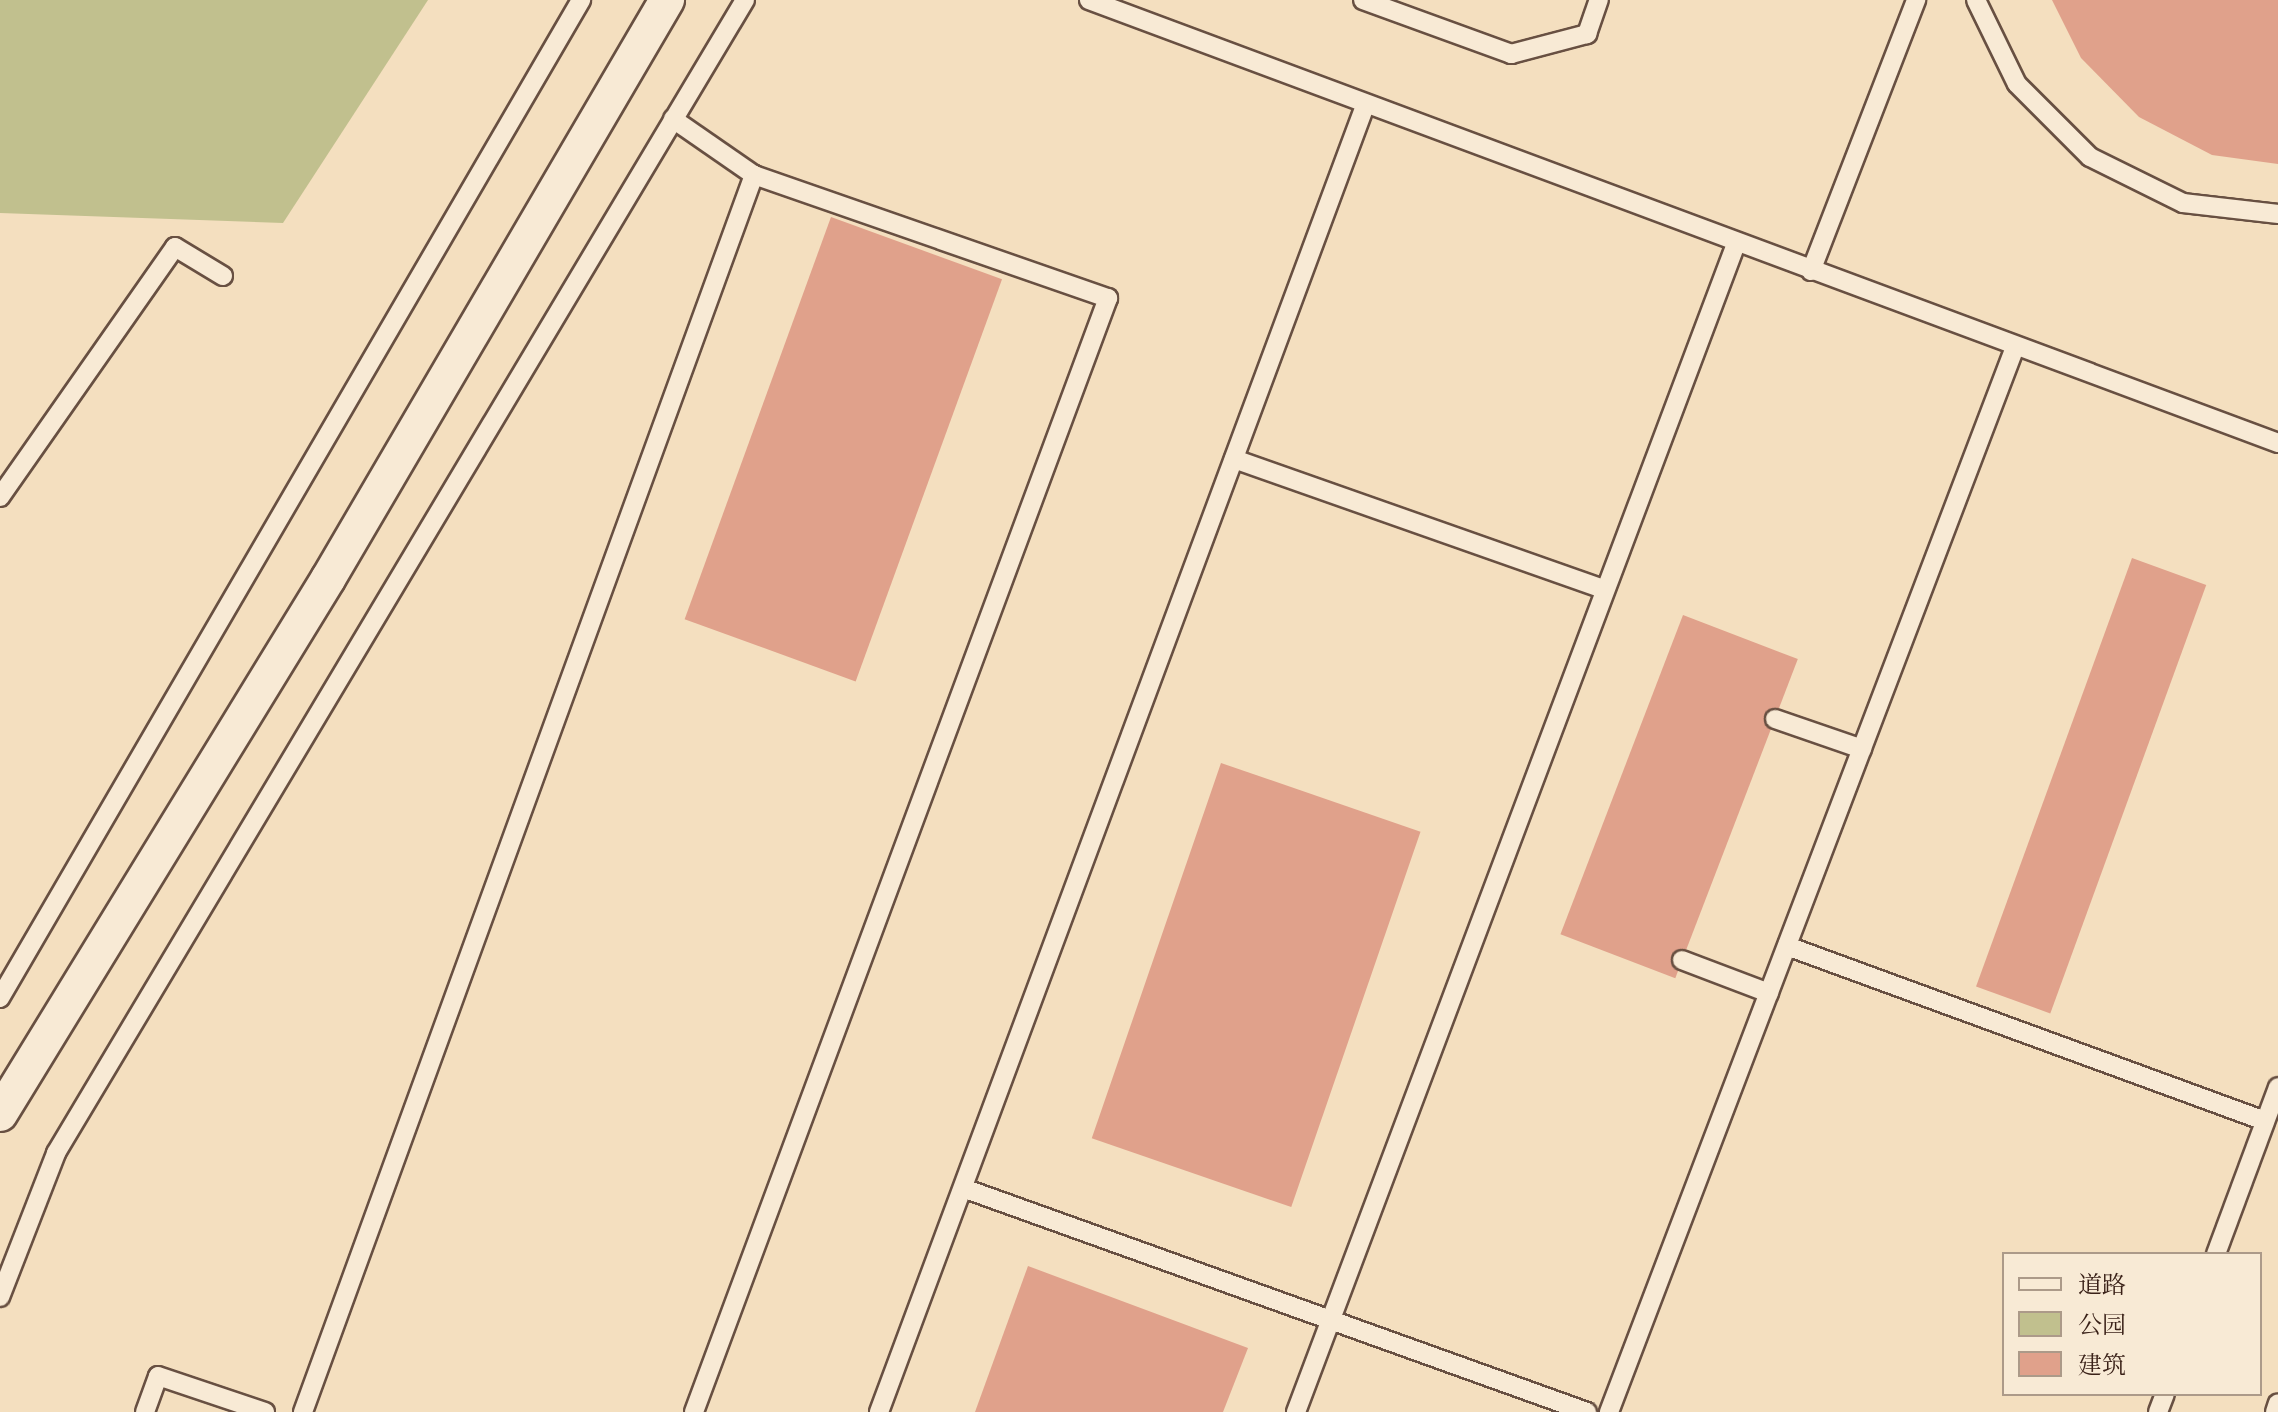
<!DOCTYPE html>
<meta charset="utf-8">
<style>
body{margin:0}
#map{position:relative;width:2278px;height:1412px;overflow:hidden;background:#f4dfbf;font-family:Vollkorn,"Noto Serif SC",serif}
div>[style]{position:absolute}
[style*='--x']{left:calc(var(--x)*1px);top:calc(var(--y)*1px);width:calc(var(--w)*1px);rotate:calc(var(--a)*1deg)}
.green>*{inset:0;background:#c1c08e}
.building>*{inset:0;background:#e0a18b;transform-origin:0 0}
.roads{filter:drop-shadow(2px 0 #685042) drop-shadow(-2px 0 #685042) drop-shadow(0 2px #685042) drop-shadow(0 -2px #685042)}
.service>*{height:18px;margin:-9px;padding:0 9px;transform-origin:9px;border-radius:9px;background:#f8ead5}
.minor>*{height:34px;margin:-17px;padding:0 17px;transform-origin:17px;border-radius:17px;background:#f8ead5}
span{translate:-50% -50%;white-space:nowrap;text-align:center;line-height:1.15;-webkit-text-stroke:6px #f8ead5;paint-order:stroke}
.legend{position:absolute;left:2002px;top:1252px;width:260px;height:144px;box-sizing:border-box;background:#f8ead5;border:2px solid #ac9a89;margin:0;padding:10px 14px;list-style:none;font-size:24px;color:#3a2118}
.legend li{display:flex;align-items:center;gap:16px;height:40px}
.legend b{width:40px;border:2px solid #ac9a89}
</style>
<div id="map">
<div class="green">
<i style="clip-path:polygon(0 0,428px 0,283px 223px,0 213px)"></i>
</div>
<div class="building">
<i style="clip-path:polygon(2052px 0,2278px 0,2278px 164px,2212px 155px,2139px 117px,2081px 58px)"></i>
<i style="left:831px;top:217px;width:182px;height:428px;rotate:20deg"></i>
<i style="left:2132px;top:558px;width:79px;height:456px;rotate:20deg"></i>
<i style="left:1683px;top:615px;width:123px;height:342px;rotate:21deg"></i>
<i style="left:1221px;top:763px;width:211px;height:397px;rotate:19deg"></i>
<i style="clip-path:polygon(1028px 1266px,1248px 1348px,1223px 1412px,975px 1412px)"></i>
</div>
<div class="roads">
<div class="service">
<i style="--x:1089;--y:0;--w:1269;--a:20.43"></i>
<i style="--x:1363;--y:0;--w:158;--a:20"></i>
<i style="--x:1511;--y:54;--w:79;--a:-14.7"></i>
<i style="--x:1587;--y:34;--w:36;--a:-71"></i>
<i style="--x:1976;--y:0;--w:93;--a:64"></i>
<i style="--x:2017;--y:84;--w:103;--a:45"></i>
<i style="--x:2090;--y:157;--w:104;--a:26.3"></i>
<i style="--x:2183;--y:203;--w:96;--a:6.6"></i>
<i style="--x:673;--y:119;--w:98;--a:34.7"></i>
<i style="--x:754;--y:175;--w:375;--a:19.2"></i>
<i style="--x:1108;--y:298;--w:1188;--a:110.39"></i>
<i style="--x:1811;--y:271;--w:291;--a:-68.8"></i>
<i style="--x:1234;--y:459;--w:393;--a:19.4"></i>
<i style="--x:0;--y:497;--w:305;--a:-55"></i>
<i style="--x:175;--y:247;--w:56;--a:31.1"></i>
<i style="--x:1775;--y:719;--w:92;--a:19"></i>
<i style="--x:1787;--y:946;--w:509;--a:20.11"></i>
<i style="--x:1682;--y:960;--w:93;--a:20.8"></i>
<i style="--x:0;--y:998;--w:1155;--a:-59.79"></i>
<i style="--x:963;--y:1188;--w:663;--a:19.75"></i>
<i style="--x:2216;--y:1254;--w:178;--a:-69.6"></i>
<i style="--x:0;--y:1297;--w:155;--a:-68.7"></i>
<i style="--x:56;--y:1153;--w:1343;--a:-59.14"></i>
<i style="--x:145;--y:1412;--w:38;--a:-70"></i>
<i style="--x:158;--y:1376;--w:113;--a:18.6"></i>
<i style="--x:303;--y:1412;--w:1317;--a:-69.97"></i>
<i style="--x:879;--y:1412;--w:1393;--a:-69.59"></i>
<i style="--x:1296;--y:1412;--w:1248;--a:-69.36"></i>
<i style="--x:1609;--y:1412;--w:1140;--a:-69.13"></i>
<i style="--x:2158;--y:1412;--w:19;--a:-69"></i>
<i style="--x:2275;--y:1412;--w:9;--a:-72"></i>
</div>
<div class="minor">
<i style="--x:0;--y:1114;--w:628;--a:-58.49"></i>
<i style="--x:328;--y:579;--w:671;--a:-59.65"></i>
</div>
</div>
<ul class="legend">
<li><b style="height:10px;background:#f8ead5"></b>道路</li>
<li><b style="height:22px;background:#c1c08e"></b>公园</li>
<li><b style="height:22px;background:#e0a18b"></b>建筑</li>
</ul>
</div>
